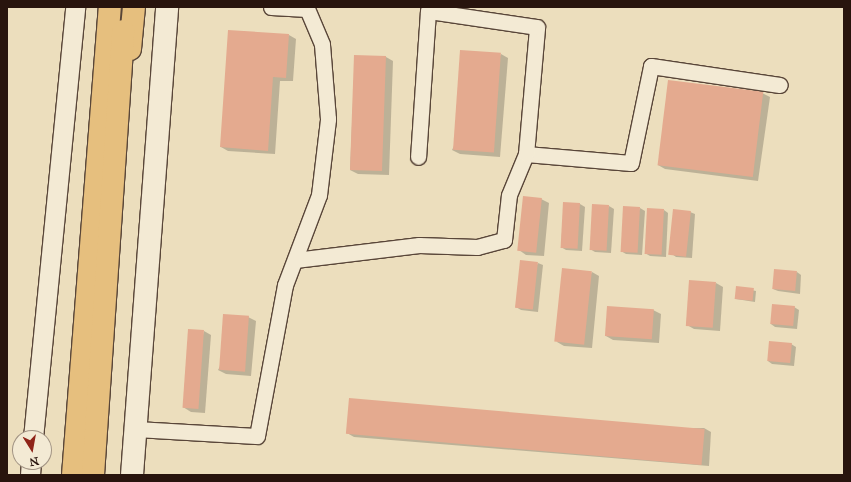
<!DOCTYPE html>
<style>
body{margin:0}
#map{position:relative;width:851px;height:482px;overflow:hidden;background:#ecdebd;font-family:"IM FELL Great Primer",serif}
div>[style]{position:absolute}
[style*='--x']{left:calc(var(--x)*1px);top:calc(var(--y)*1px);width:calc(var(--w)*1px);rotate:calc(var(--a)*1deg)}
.shadow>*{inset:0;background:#0003}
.building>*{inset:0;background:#e4aa8f;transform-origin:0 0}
.roads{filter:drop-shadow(1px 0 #594639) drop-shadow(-1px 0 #594639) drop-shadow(0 1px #594639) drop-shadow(0 -1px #594639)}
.minor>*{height:15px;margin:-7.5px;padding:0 7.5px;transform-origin:7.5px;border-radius:7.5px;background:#f3ead4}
.tertiary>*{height:19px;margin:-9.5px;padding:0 9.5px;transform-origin:9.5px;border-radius:9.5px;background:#f3ead4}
.secondary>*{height:22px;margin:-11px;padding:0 11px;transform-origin:11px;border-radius:11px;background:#f3ead4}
.primary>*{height:22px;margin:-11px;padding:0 11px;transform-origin:11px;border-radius:11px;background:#e6bf7e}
span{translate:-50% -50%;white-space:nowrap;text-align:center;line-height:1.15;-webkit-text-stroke:3.5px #f3ead4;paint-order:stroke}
.frame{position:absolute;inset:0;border:8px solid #28140d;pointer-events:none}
.north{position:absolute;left:12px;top:430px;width:40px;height:40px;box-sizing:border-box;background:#f3ead4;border:1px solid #a29484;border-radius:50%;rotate:169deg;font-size:11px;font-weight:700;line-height:16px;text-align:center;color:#28140d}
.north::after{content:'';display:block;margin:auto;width:14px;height:18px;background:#8f2418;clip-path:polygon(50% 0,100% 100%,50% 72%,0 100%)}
</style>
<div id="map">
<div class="shadow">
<i style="clip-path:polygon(289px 35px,296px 39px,293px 81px,280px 81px,275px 154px,228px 151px,221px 147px)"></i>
<i style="clip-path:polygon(501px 54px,508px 58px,500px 157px,460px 154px,452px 150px)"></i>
<i style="clip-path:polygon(355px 56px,386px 57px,393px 61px,389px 175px,358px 174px,350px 170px)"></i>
<i style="clip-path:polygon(762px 93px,770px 97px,758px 181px,665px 169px,658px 165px)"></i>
<i style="clip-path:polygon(541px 199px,549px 203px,544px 256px,526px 255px,519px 250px)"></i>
<i style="clip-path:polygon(564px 203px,580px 204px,585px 207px,582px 251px,566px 250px,561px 247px)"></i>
<i style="clip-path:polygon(609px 206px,614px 209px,611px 253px,595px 252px,590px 249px)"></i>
<i style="clip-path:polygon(640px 208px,645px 211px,642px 255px,626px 254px,621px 251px)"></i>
<i style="clip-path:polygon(664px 210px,668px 213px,666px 257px,650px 256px,645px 253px)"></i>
<i style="clip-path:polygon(690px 212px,695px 214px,692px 258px,676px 257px,672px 254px)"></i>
<i style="clip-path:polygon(538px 263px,543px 265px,538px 312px,521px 310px,516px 307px)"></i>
<i style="clip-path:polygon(592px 272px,599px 276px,592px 348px,564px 346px,557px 342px)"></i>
<i style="clip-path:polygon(797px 272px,801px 275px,800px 294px,778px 291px,773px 289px)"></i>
<i style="clip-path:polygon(716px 283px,723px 287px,720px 331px,694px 329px,687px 325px)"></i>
<i style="clip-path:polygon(737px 287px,756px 291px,755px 302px,736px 299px)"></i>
<i style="clip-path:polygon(794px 307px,799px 310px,797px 329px,775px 327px,771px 324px)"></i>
<i style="clip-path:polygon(653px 310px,661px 314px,659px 343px,613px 340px,606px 336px)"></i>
<i style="clip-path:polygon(248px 317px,256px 321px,251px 376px,226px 374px,218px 370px)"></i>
<i style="clip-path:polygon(204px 331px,211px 335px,205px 413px,191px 412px,183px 407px)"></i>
<i style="clip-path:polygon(791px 344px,796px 347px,794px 366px,772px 364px,768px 361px)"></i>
<i style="clip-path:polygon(704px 428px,711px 432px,709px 466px,354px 437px,347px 433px)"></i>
</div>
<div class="building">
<i style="clip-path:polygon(228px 30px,289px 34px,286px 78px,273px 77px,268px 151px,220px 147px)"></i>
<i style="left:460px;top:50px;width:41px;height:100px;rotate:4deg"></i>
<i style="left:354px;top:55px;width:32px;height:115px;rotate:2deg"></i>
<i style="left:668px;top:80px;width:96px;height:86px;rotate:7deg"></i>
<i style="left:523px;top:196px;width:19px;height:55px;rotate:6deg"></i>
<i style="left:563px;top:202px;width:17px;height:46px;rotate:3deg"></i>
<i style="left:592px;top:204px;width:17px;height:46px;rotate:3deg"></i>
<i style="left:623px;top:206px;width:17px;height:46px;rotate:3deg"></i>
<i style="left:647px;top:208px;width:17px;height:46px;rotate:3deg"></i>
<i style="left:673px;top:209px;width:18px;height:46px;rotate:6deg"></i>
<i style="left:520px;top:260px;width:18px;height:48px;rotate:6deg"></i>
<i style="left:562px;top:268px;width:30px;height:74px;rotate:6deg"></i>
<i style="left:774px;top:269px;width:23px;height:20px;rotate:5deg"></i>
<i style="left:689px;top:280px;width:27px;height:46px;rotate:4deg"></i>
<i style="left:736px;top:286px;width:18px;height:13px;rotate:6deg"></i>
<i style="left:772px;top:304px;width:23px;height:20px;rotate:5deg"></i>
<i style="left:607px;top:306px;width:47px;height:30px;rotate:4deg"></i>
<i style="left:223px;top:314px;width:26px;height:56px;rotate:4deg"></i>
<i style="left:188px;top:329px;width:16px;height:79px;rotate:4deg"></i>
<i style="left:769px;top:341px;width:23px;height:20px;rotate:5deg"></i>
<i style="left:349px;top:398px;width:357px;height:36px;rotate:5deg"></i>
</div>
<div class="roads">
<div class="minor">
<i style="--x:526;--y:154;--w:105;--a:4.9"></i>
<i style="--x:631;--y:163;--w:99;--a:-78.3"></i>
<i style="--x:651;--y:66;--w:130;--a:8.4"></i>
<i style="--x:295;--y:260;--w:125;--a:-6.9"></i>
<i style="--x:419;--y:245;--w:58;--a:2"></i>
<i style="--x:477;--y:247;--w:28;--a:-15"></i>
<i style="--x:504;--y:240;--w:45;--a:-83.7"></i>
<i style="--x:509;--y:195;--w:44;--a:-67.5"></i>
<i style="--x:526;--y:154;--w:127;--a:-85"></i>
<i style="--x:537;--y:27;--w:110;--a:-171.6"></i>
<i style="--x:428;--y:11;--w:146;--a:93.9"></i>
<i style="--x:135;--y:429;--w:122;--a:3.3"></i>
<i style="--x:257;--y:436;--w:154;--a:-79.5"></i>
<i style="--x:285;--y:285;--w:96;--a:-69.3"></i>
<i style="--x:319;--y:195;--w:77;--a:-83.2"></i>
<i style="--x:328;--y:119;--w:75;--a:-94.6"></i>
<i style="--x:322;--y:44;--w:38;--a:-113"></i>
<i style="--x:307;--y:9;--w:36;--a:-177"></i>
</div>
<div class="tertiary">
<i style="--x:33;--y:438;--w:433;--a:-84.4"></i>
<i style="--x:30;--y:475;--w:13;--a:-86"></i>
</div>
<div class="secondary">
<i style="--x:132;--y:475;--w:469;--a:-85.7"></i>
</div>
<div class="primary">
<i style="--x:130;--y:49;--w:42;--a:-84.6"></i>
<i style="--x:73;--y:475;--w:469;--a:-85.5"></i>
<i style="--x:93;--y:475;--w:445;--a:-86.1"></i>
</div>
</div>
<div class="frame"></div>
<div class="north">N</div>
</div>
